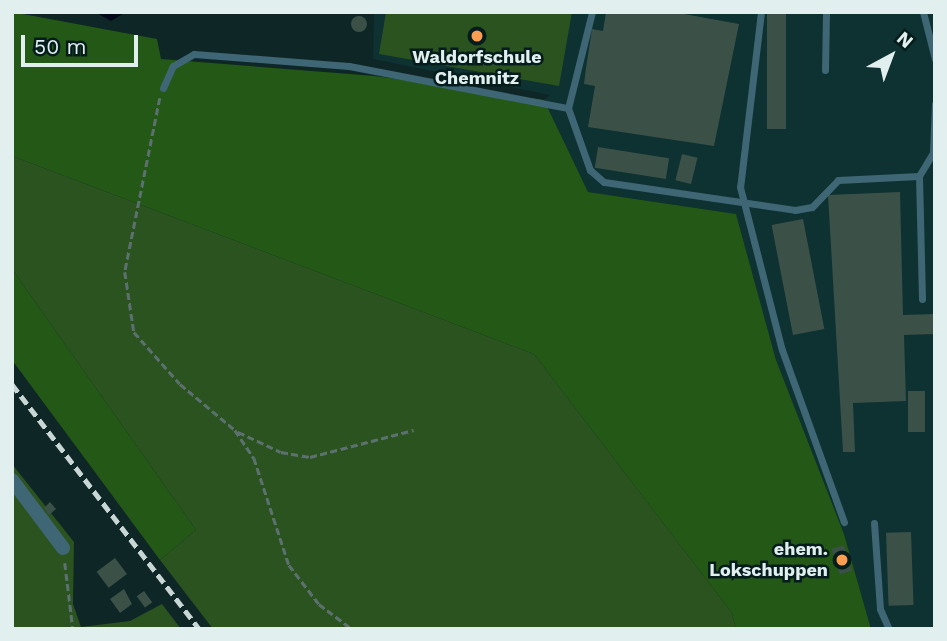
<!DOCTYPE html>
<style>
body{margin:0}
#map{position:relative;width:947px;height:641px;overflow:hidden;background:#0e2625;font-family:"Work Sans",sans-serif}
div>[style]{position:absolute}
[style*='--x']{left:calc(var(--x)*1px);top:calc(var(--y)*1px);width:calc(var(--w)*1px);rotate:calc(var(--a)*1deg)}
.built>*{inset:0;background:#0e3131}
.green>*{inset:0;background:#2b5320}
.forest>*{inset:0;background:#245816}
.water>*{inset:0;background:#000819}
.building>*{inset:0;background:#3b5047;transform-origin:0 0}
.round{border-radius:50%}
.path>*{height:2.5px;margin-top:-1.25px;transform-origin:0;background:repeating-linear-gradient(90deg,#5c706f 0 7px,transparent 0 10.5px)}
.service>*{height:7px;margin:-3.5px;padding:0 3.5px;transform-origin:3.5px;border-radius:3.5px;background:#3e6674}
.minor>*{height:14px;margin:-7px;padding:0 7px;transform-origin:7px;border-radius:7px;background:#3e6674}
.rail>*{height:4.5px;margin-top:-2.25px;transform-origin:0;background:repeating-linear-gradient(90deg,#c8d7d6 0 10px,transparent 0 15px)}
.dots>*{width:19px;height:19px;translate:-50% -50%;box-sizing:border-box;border:4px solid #051c1c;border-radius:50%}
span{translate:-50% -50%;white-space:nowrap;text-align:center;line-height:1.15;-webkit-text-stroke:5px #051c1c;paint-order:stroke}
.poi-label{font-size:18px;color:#e1efee;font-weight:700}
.right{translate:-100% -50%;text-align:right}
.frame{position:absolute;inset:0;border:14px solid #e1efee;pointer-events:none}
.north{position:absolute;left:856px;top:21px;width:70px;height:70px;-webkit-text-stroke:5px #051c1c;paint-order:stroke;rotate:41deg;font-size:19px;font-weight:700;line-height:28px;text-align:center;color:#e1efee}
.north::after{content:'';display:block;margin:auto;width:24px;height:32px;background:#e1efee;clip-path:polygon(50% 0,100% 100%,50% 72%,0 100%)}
.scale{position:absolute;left:21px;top:35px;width:117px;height:32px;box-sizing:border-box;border:4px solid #e1efee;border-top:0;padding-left:9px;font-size:21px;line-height:24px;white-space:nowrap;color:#e1efee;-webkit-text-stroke:5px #051c1c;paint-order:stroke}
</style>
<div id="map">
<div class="built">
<i style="clip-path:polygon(374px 12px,935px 12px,935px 629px,871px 629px,844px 534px,776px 360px,736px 214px,588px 192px,544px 100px,550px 95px,373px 59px)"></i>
</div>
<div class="green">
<i style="clip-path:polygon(386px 12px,572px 12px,559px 86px,379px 54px)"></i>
<i style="clip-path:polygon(12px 156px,534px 354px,732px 613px,736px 629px,213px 629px,160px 560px,196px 530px,12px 269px)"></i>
<i style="clip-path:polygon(12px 464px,74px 542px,73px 604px,81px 627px,130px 621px,162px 604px,181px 629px,12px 629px)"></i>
</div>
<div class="forest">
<i style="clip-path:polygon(12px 12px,157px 39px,161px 59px,375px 76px,544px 100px,588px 192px,736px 214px,776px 360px,844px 534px,871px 629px,736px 629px,732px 613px,534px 354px,12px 156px)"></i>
<i style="clip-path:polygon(12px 269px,196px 530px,160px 560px,12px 360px)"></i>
</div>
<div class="water">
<i style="clip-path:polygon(95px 12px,126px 12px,111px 21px)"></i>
</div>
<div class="building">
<i style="clip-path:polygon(606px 12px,673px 12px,739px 24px,714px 146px,588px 127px,595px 86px,584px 84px,586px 68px,592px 29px,603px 31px)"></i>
<i style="left:767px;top:12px;width:19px;height:117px"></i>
<i class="round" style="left:351px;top:16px;width:16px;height:16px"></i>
<i style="left:598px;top:147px;width:72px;height:21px;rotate:9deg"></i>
<i style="left:682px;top:154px;width:16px;height:27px;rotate:14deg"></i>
<i style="clip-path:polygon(900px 192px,903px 315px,935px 314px,935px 334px,904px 335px,906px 401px,853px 403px,855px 452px,843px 452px,828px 195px)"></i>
<i style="left:803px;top:219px;width:112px;height:32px;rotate:79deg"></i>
<i style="left:908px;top:391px;width:17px;height:41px"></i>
<i style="clip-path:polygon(50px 502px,56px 509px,49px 515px,44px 508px)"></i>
<i style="left:911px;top:532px;width:73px;height:25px;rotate:88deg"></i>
<i style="left:844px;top:545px;width:27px;height:13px;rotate:73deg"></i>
<i style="left:115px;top:558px;width:20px;height:23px;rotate:53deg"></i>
<i style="clip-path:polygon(124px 589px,132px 604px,120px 613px,110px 599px)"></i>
<i style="left:144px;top:591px;width:14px;height:9px;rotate:54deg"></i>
</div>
<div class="path">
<i style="--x:160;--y:98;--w:177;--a:101.4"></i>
<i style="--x:125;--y:272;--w:61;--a:81.5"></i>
<i style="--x:134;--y:332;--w:69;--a:48.5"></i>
<i style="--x:180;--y:384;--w:72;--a:39.9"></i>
<i style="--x:235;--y:430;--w:34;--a:56"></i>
<i style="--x:254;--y:458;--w:113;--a:71.9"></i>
<i style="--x:289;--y:565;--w:49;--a:52.4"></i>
<i style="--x:319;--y:604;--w:41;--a:37.1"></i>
<i style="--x:238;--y:432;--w:47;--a:24.9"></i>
<i style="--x:281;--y:452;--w:29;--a:10"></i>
<i style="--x:310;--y:457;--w:107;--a:-14.6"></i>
<i style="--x:65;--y:563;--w:66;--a:83.1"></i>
</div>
<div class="service">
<i style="--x:592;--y:12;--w:99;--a:104"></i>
<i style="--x:568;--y:108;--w:66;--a:70.5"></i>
<i style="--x:590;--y:170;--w:18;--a:41"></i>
<i style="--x:604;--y:182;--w:193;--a:8.3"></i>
<i style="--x:795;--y:210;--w:17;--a:-10"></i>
<i style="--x:812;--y:207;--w:37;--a:-46"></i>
<i style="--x:838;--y:180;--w:81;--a:-2.8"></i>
<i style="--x:919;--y:176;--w:27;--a:-59"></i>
<i style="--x:933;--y:153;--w:49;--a:-87.7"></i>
<i style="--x:761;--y:12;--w:176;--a:96.8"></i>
<i style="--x:740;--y:187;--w:168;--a:75.6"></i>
<i style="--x:782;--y:350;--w:183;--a:70.2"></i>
<i style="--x:923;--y:12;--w:49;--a:75.7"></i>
<i style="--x:825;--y:70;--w:58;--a:-89"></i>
<i style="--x:163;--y:88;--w:24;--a:-66"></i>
<i style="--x:173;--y:66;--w:24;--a:-30"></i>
<i style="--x:194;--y:54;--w:155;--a:4.4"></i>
<i style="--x:349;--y:66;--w:223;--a:10.9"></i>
<i style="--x:919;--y:176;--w:123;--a:88.6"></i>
<i style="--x:874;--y:523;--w:86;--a:86"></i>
<i style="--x:880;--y:609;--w:22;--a:66"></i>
</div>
<div class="minor">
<i style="--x:12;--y:480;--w:85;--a:53.1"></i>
</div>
<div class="rail">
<i style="--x:12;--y:384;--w:308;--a:52.6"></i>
</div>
<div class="dots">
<i style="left:477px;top:36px;background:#fb9e51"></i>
<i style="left:842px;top:560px;background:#fb9e51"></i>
</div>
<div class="poi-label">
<span style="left:477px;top:68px">Waldorfschule<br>Chemnitz</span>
<span class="right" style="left:828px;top:560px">ehem.<br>Lokschuppen</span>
</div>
<div class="frame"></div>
<div class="north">N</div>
<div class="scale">50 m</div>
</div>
